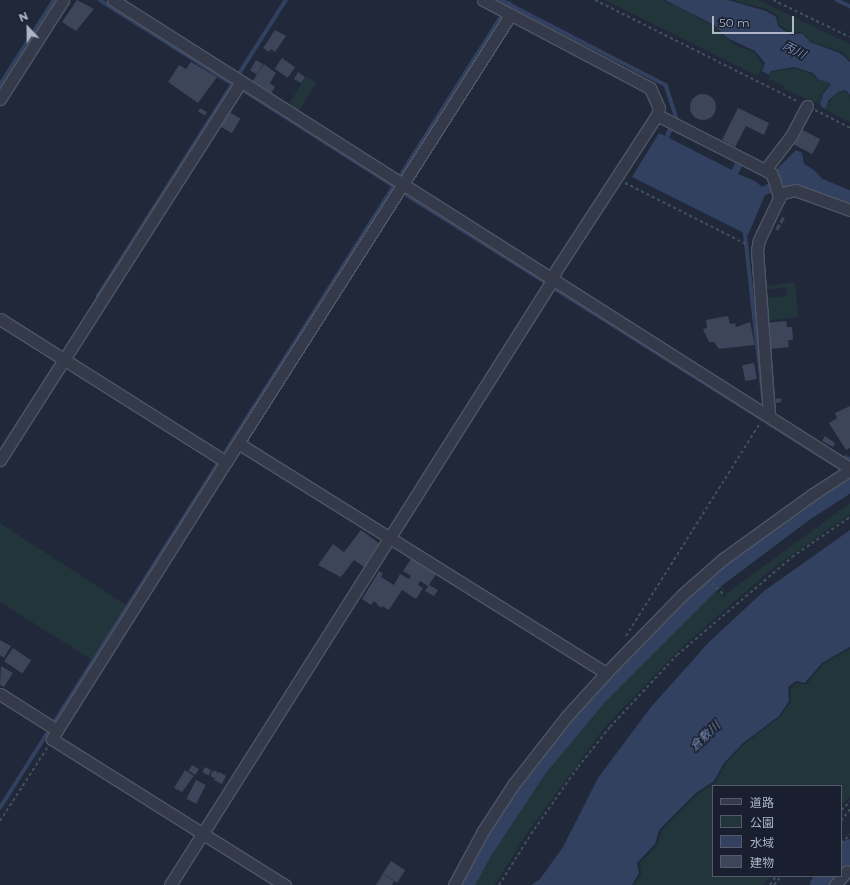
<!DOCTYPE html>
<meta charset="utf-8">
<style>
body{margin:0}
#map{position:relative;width:850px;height:885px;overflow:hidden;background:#202839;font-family:Montserrat,"Noto Sans JP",sans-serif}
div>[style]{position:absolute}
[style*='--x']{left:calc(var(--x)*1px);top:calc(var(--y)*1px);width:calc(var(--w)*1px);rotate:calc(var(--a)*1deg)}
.green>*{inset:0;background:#22353a;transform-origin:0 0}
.water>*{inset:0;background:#334161}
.stream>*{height:3.5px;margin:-1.75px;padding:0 1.75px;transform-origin:1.75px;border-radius:1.75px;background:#334161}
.river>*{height:20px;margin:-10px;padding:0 10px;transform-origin:10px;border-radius:10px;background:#334161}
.building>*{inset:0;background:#3c4559;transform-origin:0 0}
.round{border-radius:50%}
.path>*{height:2px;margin-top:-1px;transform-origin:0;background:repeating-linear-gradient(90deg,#405257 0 3px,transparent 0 6px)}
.roads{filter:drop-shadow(1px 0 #4e5564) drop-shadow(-1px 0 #4e5564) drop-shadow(0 1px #4e5564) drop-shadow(0 -1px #4e5564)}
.minor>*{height:11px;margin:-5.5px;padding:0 5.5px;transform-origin:5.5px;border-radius:5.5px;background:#343a49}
span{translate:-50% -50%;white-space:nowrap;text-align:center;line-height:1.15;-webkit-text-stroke:3px #191f2e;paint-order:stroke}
.water-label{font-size:12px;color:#7587af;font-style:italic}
.legend{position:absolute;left:712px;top:785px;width:130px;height:92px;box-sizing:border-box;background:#191f2e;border:1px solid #555b6b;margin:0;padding:5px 7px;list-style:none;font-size:12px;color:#aeb5c6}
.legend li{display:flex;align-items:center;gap:8px;height:20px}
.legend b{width:20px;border:1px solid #555b6b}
.north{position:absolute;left:8px;top:8px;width:40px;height:40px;-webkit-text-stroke:3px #191f2e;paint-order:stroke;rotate:338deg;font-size:11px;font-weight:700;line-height:16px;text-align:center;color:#aeb5c6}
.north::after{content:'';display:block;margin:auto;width:14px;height:18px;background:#aeb5c6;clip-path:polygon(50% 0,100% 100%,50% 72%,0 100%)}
.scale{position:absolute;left:712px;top:16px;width:82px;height:18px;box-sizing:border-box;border:2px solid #aeb5c6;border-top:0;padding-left:5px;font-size:12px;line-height:14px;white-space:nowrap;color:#aeb5c6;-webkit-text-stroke:3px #191f2e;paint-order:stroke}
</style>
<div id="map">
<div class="green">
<i style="clip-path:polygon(605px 0,662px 0,684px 10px,713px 26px,727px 39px,739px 47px,754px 52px,763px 65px,758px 76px)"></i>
<i style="clip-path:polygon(732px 0,759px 0,850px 44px,850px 60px,842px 52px,810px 41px,802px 32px,791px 33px,779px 24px,778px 16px,767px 9px)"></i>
<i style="clip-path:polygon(794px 68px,812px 74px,818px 79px,830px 84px,822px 94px,819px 104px,783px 89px,784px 86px,772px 80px,768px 80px,771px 72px)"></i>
<i style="left:306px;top:76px;width:12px;height:37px;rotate:31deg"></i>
<i style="clip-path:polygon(846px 91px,850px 97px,850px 122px,826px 110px,829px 102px,838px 93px)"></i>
<i style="clip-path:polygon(evenodd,795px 282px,798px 317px,764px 321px,762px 286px,795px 282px,786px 287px,787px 296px,767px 298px,766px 290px,786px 287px)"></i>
<i style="clip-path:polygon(850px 489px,793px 528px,720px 585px,727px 593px,850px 503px,850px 514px,768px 572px,680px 649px,604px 728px,528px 832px,495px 885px,471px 885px,486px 857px,543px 768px,612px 688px,713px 588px,724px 598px,727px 595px,718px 585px,792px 527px)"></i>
<i style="clip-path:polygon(0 523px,126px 605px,92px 660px,0 602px)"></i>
<i style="clip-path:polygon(850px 649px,850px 797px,841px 805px,841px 786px,713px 786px,713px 876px,770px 876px,763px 885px,634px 885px,641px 874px,640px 863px,657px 845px,662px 830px,698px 794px,716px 782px,725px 764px,744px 744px,780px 717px,791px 702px,790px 689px,797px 683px,806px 685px,823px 664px)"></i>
</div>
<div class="water">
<i style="clip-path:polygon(665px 0,728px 0,766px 11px,776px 17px,778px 26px,791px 35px,802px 33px,810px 42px,840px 53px,850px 62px,850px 95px,846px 90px,838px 92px,828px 101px,826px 109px,823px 108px,820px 104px,823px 94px,831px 84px,818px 79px,813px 73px,794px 67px,771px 71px,769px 75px,762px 71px,765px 63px,755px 51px,727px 38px,714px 25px)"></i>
<i style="clip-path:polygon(669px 129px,672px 131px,669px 138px,732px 170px,735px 163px,742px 166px,738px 174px,755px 181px,762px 187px,779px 178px,777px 169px,796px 150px,802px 153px,804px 164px,814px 170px,829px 186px,838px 191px,835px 200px,794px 185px,765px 195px,748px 235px,632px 177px,659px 133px,665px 136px)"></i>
<i style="clip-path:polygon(850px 530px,850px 647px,822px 663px,805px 683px,796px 681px,788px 687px,789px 701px,779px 716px,743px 743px,724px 763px,714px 781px,696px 793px,659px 830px,655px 844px,637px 863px,639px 873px,632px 885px,531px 885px,540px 879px,563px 847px,598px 778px,651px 707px,709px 642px,764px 591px)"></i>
</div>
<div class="stream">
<i style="--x:100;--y:0;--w:159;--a:32.4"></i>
<i style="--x:501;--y:0;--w:186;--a:27.3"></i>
<i style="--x:666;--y:85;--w:35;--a:72"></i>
<i style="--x:677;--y:118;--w:18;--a:119"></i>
<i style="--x:837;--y:0;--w:14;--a:25"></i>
<i style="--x:0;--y:85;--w:101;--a:-57.6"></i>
<i style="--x:240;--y:88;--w:183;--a:32.5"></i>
<i style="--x:407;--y:195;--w:163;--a:32.2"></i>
<i style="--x:745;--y:230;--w:173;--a:83.7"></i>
<i style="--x:554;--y:288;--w:339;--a:32.2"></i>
<i style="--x:98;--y:296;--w:351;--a:-57.6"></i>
<i style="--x:846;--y:457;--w:4;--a:27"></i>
<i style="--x:846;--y:479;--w:4;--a:63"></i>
<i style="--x:400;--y:531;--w:288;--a:-57.6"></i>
<i style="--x:0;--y:808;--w:952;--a:-57.66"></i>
<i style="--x:842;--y:858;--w:11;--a:41"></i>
</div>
<div class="river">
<i style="--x:811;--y:185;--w:42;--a:22.3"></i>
<i style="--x:841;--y:859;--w:13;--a:-48"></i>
<i style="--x:464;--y:885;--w:40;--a:-62"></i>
<i style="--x:483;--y:850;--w:98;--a:-56.6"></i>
<i style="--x:537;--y:768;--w:94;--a:-50.2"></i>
<i style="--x:597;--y:696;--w:165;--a:-45"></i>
<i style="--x:714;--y:579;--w:115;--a:-36.9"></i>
<i style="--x:806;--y:510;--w:52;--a:-32.5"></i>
<i style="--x:820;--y:885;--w:11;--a:-52"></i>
</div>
<div class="building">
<i style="clip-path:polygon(77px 0,94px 9px,76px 31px,62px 22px)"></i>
<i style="clip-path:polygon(275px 30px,286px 36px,275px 52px,271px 49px,269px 52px,263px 48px)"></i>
<i style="left:282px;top:58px;width:16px;height:13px;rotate:35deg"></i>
<i style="left:256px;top:60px;width:8px;height:12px;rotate:30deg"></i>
<i style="clip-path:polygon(191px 62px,217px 77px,198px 103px,168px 82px,179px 65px,186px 69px)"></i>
<i style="clip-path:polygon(264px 64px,276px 73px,270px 83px,275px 87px,270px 95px,252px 82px)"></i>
<i style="clip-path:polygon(298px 72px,305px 77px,301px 83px,294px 79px)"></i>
<i class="round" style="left:690px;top:94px;width:26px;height:26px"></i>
<i style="left:200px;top:108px;width:8px;height:4px;rotate:30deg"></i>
<i style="clip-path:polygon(738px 108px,769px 123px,764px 135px,746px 126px,735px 147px,722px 140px)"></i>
<i style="left:226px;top:110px;width:17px;height:17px;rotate:31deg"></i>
<i style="left:799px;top:128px;width:24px;height:17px;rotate:28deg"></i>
<i style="clip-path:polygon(782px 217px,785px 218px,782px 224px,779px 222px)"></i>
<i style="clip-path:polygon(778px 224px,781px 225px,778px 231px,775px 229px)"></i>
<i style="clip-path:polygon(728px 316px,730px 324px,735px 323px,736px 327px,731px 329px,750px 322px,755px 345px,719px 349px,714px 342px,709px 342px,703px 329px,707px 328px,706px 320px)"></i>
<i style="clip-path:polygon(786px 321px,787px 327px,792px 327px,793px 340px,788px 340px,789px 347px,769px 349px,766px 323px)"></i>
<i style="left:754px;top:363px;width:16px;height:12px;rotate:79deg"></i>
<i style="clip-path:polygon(781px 398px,781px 402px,776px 403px,775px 399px)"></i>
<i style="clip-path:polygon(850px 406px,850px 448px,846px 450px,829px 423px,837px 418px,835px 413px)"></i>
<i style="clip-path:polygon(825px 436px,835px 443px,833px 447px,822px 441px)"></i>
<i style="clip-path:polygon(361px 530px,380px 544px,364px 567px,354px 560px,341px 577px,318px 565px,333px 544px,344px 552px)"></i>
<i style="clip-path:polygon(411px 559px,436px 574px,429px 585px,438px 590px,434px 596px,425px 591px,428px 586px,420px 581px,418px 585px,423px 588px,416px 599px,402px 590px,389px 610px,382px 606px,381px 608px,374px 601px,371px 605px,362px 599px,379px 571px,383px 573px,381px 577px,394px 585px,400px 574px,409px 579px,411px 576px,403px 571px)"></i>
<i style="clip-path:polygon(0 640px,11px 646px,4px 658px,0 655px)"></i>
<i style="left:13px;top:648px;width:22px;height:16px;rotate:34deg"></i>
<i style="clip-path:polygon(1px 666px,13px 673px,4px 687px,0 685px)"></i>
<i style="left:192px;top:765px;width:8px;height:7px;rotate:30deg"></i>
<i style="left:205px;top:767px;width:7px;height:6px;rotate:27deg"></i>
<i style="clip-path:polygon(185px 770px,194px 776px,182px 792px,174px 788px)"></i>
<i class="round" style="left:210.5px;top:770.5px;width:7px;height:7px"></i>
<i style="clip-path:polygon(219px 772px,226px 776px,222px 784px,214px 780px)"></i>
<i style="left:196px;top:780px;width:11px;height:21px;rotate:27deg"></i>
<i style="left:391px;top:861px;width:17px;height:15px;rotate:33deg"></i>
<i style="clip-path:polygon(383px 874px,394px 881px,392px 885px,376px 885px)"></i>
</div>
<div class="path">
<i style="--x:595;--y:0;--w:226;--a:26.6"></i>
<i style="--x:773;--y:0;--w:85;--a:25.7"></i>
<i style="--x:815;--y:110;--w:39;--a:27"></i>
<i style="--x:625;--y:183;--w:138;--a:26.8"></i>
<i style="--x:712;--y:583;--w:18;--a:45"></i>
<i style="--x:626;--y:636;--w:252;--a:-57.8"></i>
<i style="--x:841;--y:810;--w:12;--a:-42"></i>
<i style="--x:0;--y:821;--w:87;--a:-57.2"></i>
<i style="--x:841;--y:821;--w:15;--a:-53"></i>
<i style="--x:841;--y:843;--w:12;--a:-42"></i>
<i style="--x:499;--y:885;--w:60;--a:-57.9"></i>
<i style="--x:531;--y:834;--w:82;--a:-55"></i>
<i style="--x:578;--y:767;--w:51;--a:-51.3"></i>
<i style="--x:610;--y:727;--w:98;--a:-47.1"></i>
<i style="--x:677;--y:655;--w:151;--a:-40.4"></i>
<i style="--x:792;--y:557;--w:70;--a:-34.6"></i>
<i style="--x:770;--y:885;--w:11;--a:-56"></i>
<i style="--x:774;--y:885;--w:11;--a:-52"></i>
</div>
<div class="roads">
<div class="minor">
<i style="--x:113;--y:0;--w:873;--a:32.42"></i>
<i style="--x:483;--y:0;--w:189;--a:27.8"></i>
<i style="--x:650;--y:88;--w:22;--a:66"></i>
<i style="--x:659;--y:108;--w:7;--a:106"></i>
<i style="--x:0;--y:99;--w:117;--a:-57.5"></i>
<i style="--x:765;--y:170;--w:43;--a:-52.6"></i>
<i style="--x:791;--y:136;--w:34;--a:-62"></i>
<i style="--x:779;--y:194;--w:16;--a:-14"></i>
<i style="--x:795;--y:190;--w:59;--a:20"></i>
<i style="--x:0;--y:319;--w:267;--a:32.3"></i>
<i style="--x:226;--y:462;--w:22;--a:-58"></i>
<i style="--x:238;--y:443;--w:434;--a:32"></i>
<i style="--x:238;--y:443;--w:508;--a:-57.53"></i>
<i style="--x:0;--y:460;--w:448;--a:-57.5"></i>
<i style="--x:0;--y:694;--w:67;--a:32.3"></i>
<i style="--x:57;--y:730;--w:10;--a:119"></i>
<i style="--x:52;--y:739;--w:275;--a:32.1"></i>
<i style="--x:57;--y:730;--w:317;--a:-57.8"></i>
<i style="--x:170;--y:885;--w:711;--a:-57.7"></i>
<i style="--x:550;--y:284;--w:13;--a:-67"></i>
<i style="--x:555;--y:272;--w:187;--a:-57"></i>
<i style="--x:657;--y:115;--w:128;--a:27"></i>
<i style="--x:771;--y:173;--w:8;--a:67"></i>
<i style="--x:774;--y:180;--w:19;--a:74"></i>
<i style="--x:779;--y:198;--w:47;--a:115.5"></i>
<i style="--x:759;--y:240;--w:10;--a:101"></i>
<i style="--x:757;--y:250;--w:165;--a:85.8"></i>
<i style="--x:454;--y:885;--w:61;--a:-61.8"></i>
<i style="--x:483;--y:831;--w:55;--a:-56.9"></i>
<i style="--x:513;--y:785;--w:88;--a:-52"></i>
<i style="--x:567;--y:716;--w:58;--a:-47.8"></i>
<i style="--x:606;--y:673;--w:109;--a:-45.7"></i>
<i style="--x:682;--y:595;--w:55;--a:-41.3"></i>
<i style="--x:723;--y:559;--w:111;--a:-35.8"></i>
<i style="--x:813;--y:494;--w:44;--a:-33"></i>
<i style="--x:835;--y:885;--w:18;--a:-49"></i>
</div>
</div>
<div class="water-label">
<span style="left:794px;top:50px;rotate:27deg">丙川</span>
<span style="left:705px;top:736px;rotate:-44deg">倉敷川</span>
</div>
<ul class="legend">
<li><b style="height:5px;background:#343a49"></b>道路</li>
<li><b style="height:11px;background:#22353a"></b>公園</li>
<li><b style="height:11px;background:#334161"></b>水域</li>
<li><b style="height:11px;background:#3c4559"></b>建物</li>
</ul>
<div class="north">N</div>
<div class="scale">50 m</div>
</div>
